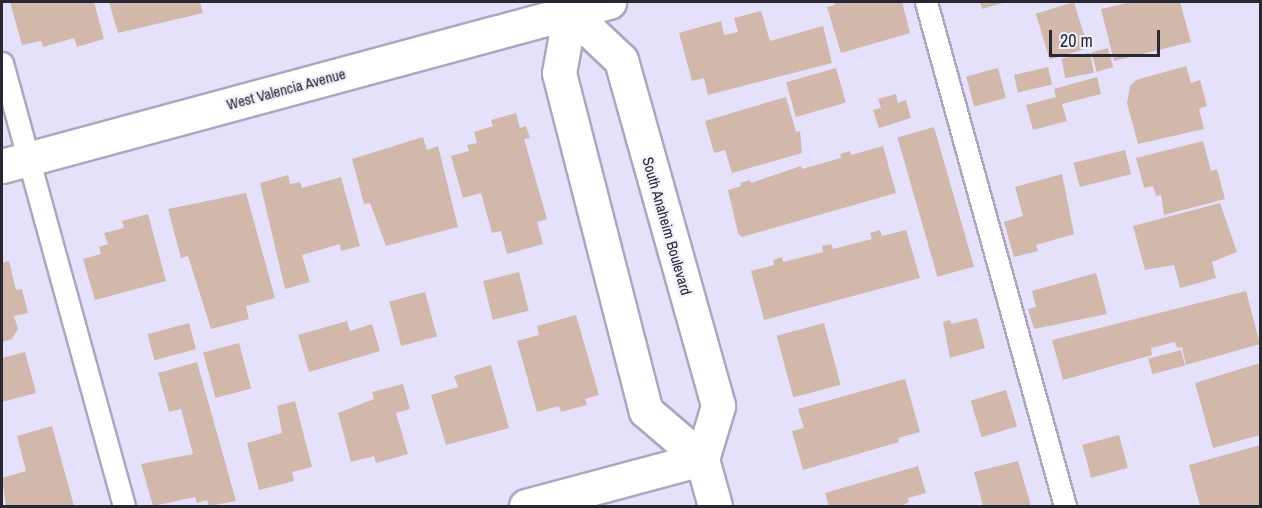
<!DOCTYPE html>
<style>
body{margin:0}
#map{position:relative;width:1262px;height:508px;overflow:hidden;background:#e6e1fa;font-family:"Archivo Narrow",sans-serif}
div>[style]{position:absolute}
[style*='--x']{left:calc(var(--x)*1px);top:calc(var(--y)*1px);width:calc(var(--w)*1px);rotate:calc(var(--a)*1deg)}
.building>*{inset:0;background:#d1b8ab;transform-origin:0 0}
.roads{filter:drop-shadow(2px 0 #aba7bf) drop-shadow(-2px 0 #aba7bf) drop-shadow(0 2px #aba7bf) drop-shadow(0 -2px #aba7bf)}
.service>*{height:21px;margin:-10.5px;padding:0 10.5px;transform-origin:10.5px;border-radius:10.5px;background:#fff}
.minor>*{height:33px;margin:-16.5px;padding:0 16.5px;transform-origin:16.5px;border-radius:16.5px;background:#fff}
.secondary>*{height:33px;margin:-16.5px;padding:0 16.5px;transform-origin:16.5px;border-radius:16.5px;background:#fff}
span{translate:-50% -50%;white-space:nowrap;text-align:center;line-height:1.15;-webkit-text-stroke:4.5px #f2f1fb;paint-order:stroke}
.street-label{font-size:15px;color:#292731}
.frame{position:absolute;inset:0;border:3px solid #292731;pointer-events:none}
.scale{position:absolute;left:1049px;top:30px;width:111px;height:27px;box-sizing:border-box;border:3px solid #292731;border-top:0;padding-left:8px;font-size:18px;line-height:21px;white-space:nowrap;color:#292731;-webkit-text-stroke:4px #f2f1fb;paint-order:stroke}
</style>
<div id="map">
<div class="building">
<i style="clip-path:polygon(10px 2px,94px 2px,104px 39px,77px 47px,74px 38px,43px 47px,41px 41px,22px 45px)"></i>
<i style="clip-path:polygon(109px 2px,200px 2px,203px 13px,118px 33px)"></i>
<i style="clip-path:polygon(834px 2px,902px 2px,910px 33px,841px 53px,827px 7px,835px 5px)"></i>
<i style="clip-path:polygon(980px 2px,1006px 2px,982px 9px)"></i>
<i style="left:1074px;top:2px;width:48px;height:40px;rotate:73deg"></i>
<i style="clip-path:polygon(1131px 2px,1180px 2px,1191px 42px,1114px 61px,1101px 9px)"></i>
<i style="clip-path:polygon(761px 11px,770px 41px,823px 26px,832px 63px,708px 95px,704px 78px,692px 81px,679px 33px,721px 21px,724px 35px,738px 32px,734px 18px)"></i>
<i style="left:1108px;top:48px;width:20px;height:17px;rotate:75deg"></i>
<i style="left:1090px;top:53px;width:20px;height:29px;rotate:79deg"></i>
<i style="clip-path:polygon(1186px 66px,1191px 83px,1200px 80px,1207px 106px,1199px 109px,1204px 129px,1138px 144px,1127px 103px,1130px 86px,1136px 80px)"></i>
<i style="left:1048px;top:67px;width:18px;height:35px;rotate:77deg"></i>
<i style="left:836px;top:68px;width:36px;height:52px;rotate:74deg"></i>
<i style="left:998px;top:68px;width:31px;height:33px;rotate:75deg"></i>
<i style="clip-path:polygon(1097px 77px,1101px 94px,1062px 104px,1067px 121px,1033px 130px,1026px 105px,1056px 97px,1054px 89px)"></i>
<i style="clip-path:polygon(896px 94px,898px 103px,906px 100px,911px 118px,879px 128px,873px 110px,881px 108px,878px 99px)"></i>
<i style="clip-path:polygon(786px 97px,796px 132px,800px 131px,802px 153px,732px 173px,725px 150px,714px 153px,705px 121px)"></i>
<i style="clip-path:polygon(516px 113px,520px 128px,526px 126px,530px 138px,524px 139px,547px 219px,537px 222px,543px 244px,507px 254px,501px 231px,492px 233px,481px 193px,463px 198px,451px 156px,469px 151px,467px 145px,477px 143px,474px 132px,493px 126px,491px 120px)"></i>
<i style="left:934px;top:127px;width:145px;height:38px;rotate:74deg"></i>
<i style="clip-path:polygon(423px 137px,427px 150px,438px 146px,458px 227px,386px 246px,370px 203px,364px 204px,352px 159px)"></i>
<i style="clip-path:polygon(1203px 141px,1211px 171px,1217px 169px,1225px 199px,1164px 215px,1161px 195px,1156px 196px,1153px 186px,1144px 188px,1136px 158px)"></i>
<i style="clip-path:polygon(883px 146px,896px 193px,742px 237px,738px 233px,728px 190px,741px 186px,740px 183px,750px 180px,751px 183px,801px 166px,802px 169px,841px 158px,840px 154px,850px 151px,851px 155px)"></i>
<i style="left:1125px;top:150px;width:25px;height:53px;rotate:76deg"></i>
<i style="clip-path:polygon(1062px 174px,1074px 234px,1036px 245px,1038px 251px,1014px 257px,1004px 222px,1023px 216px,1015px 187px)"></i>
<i style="clip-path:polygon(288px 175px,290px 184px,300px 182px,302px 188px,341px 177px,360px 246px,341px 251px,340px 244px,302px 255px,310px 282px,285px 289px,260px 183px)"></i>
<i style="clip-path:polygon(246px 193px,275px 298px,246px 306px,249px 319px,211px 329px,188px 256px,181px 258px,168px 209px)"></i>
<i style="clip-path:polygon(1220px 203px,1237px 252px,1212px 262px,1216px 278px,1180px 288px,1174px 265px,1145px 270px,1133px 226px)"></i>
<i style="clip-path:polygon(148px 214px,166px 281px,95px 300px,83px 259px,101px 254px,99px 247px,108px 244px,104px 233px,124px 228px,122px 221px)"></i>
<i style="clip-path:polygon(880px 230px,882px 236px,906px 230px,920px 278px,764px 320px,751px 271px,774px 265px,773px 260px,782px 257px,783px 262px,823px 252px,822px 246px,831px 244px,833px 249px,872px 239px,870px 233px)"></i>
<i style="clip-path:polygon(9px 261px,16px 290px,22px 289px,28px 313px,14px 316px,18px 329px,12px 339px,2px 342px,2px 263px)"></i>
<i style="left:519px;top:272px;width:40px;height:37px;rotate:76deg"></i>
<i style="clip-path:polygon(1096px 273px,1107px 314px,1034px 329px,1028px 309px,1036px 307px,1032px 291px)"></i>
<i style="clip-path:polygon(1246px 291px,1260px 344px,1186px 365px,1182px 347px,1177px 348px,1175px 342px,1151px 348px,1152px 355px,1063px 380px,1052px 340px)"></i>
<i style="left:425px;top:292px;width:46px;height:37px;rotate:75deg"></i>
<i style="clip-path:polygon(576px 315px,599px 395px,585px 399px,587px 405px,561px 412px,559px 406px,537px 412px,517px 341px,539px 335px,537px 326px)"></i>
<i style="clip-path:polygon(977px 318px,985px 348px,950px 358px,943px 322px,950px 320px,951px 324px)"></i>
<i style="clip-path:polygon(347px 321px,350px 331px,372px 324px,380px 351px,309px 372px,298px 335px)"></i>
<i style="left:189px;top:323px;width:27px;height:43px;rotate:75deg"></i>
<i style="left:824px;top:323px;width:64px;height:49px;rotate:75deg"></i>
<i style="left:239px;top:343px;width:47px;height:37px;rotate:75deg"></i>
<i style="left:1181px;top:350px;width:16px;height:34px;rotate:75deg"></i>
<i style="clip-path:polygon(25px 352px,36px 393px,2px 402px,2px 358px)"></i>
<i style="clip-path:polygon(197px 362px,236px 501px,209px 506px,207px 500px,197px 503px,195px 497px,153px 506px,141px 464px,193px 454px,181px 409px,169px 412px,158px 373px)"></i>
<i style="clip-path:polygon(1260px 363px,1260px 435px,1213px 448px,1195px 383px)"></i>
<i style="clip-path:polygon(491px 365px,509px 428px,446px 445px,431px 395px,458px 387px,454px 376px)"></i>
<i style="clip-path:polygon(905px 379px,920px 432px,898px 438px,899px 442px,803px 470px,792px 431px,804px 428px,798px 409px)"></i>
<i style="clip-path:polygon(403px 384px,410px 409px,396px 413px,408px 454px,376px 463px,374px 456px,351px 462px,338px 413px,374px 399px,372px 392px)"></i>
<i style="left:1006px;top:390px;width:38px;height:37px;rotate:73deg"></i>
<i style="clip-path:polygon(295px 401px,312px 467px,292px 472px,294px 481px,259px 490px,247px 443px,282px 433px,277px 406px)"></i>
<i style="clip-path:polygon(52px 426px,74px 506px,6px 506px,2px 478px,26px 471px,17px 436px)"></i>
<i style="left:1119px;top:435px;width:34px;height:38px;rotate:75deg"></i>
<i style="clip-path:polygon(1260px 445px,1260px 506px,1200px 506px,1189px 465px)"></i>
<i style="clip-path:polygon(1018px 461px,1031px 506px,983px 506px,974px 472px)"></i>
<i style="clip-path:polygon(918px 466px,926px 493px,908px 498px,909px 502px,902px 506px,829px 506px,825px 493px)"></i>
</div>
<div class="roads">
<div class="service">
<i style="--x:926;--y:2;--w:523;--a:74.58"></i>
<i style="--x:2;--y:63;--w:459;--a:74.6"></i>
</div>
<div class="minor">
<i style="--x:2;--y:166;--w:629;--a:-15.12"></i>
<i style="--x:526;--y:506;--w:182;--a:-15"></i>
</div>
<div class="secondary">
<i style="--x:567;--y:2;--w:10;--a:73"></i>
<i style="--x:570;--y:12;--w:62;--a:100.2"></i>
<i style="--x:559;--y:73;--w:349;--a:75.6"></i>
<i style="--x:646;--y:411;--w:74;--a:40.6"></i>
<i style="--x:570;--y:12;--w:70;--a:43.3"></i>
<i style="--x:621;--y:60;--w:359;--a:74.3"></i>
<i style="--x:718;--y:406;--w:55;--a:106.8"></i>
<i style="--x:702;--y:459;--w:49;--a:74.5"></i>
</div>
</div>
<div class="street-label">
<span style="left:286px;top:89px;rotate:-15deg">West Valencia Avenue</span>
<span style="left:667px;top:226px;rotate:74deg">South Anaheim Boulevard</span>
</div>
<div class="frame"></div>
<div class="scale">20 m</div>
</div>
